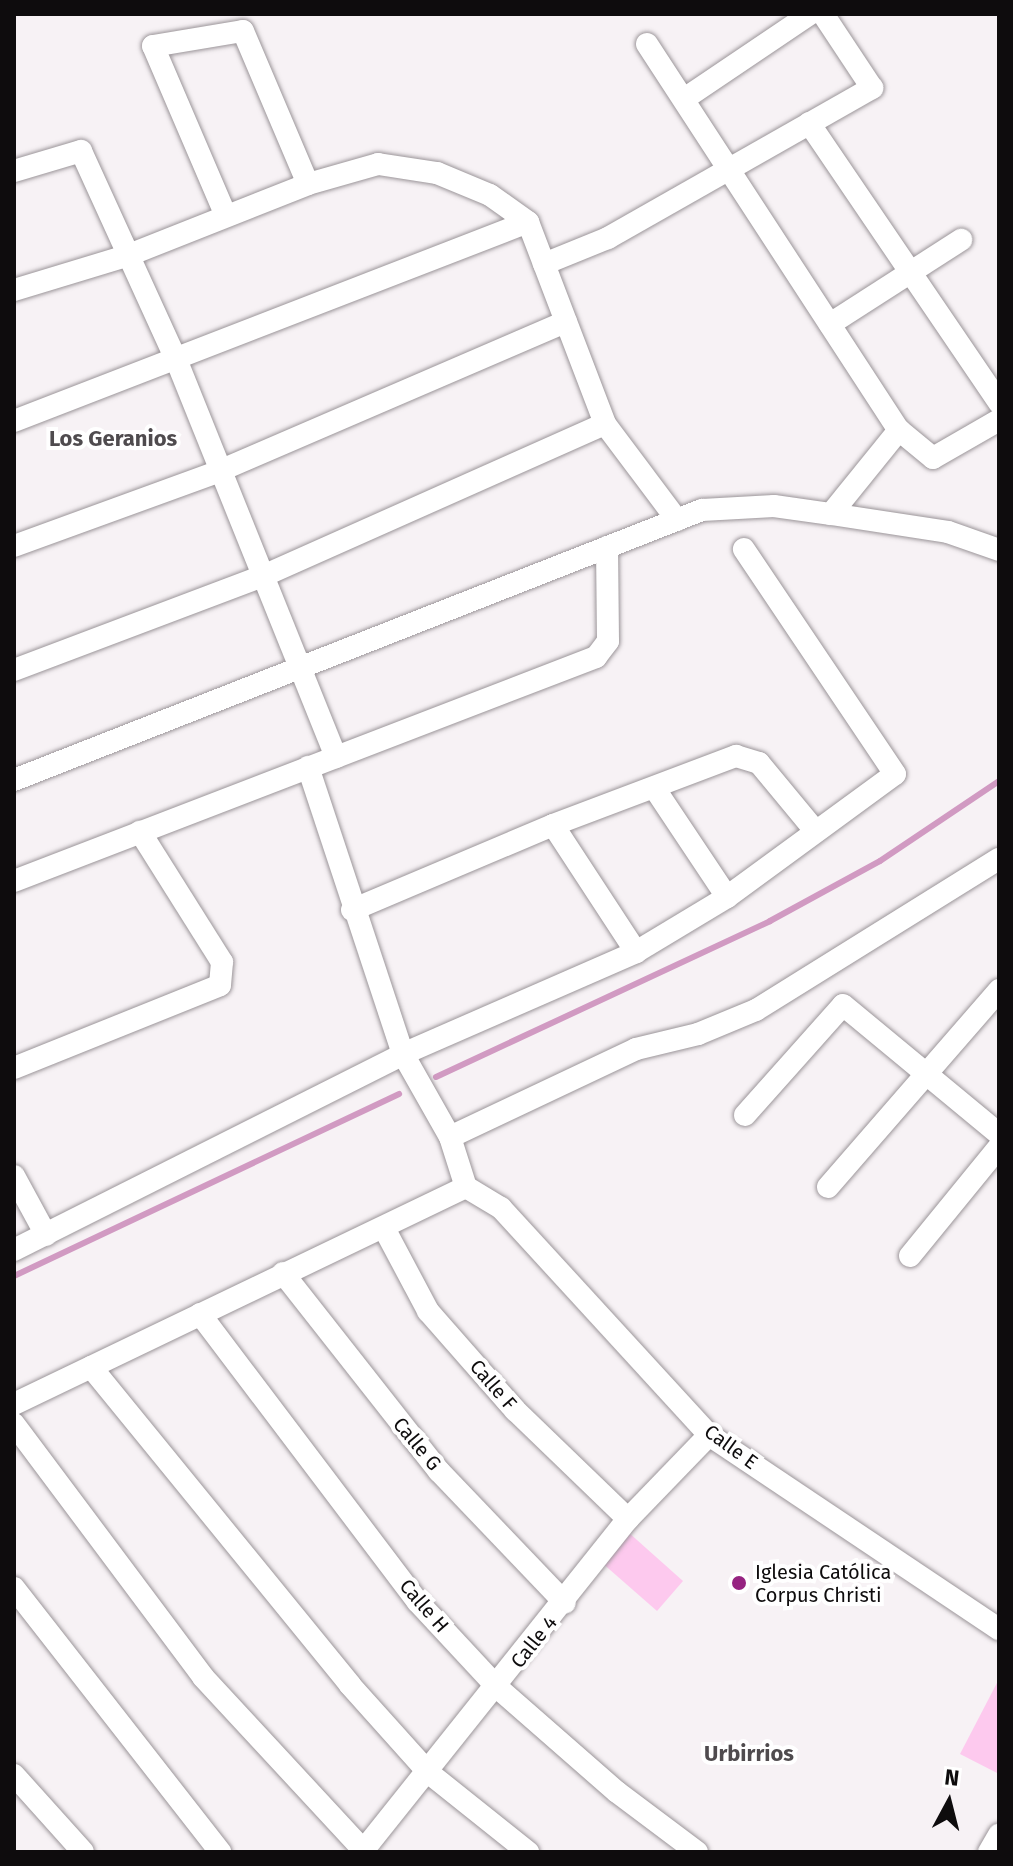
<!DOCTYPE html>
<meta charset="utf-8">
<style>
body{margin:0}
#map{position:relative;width:1013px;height:1866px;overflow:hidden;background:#f7f2f5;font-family:"Fira Sans",sans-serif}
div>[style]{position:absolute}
.green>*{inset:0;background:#fdc9ee}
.stream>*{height:6px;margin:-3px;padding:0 3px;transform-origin:3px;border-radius:3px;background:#d19ac2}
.roads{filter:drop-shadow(0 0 2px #9b9599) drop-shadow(0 0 2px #9b9599)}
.minor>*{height:22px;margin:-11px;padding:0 11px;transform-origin:11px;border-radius:11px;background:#fff}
.dots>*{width:22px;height:22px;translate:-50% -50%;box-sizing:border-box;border:4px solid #fff;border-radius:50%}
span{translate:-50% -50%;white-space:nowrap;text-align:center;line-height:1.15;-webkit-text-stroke:8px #fff;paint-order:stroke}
.street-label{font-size:20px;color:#0e0c0d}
.poi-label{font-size:20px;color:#0e0c0d}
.left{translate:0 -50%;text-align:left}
.neighbourhood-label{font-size:22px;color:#4f4b4e;font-weight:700}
.frame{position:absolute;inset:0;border:16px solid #0e0c0d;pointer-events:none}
.north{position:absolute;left:909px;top:1762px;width:80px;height:80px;-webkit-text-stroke:6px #fff;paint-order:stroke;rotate:7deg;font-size:22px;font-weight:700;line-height:32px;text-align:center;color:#0e0c0d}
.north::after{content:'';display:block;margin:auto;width:28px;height:36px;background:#0e0c0d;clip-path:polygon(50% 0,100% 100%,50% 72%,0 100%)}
</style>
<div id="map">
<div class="green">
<div style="clip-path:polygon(628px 1532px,683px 1581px,657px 1611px,601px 1562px)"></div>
<div style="clip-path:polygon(999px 1679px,999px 1774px,960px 1754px)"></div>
</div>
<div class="stream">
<div style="left:436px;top:1077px;width:369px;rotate:-25deg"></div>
<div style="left:770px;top:921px;width:125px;rotate:-28.6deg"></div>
<div style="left:880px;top:861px;width:143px;rotate:-33.9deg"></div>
<div style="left:14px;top:1276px;width:426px;rotate:-25.3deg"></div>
</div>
<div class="roads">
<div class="minor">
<div style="left:647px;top:44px;width:461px;rotate:56.9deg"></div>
<div style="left:899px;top:430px;width:108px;rotate:129deg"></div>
<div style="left:684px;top:99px;width:152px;rotate:-34deg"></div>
<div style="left:809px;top:123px;width:338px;rotate:55.8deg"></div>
<div style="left:14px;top:171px;width:70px;rotate:-16.6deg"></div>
<div style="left:81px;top:151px;width:229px;rotate:65.5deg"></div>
<div style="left:176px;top:359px;width:429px;rotate:68.1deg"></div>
<div style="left:226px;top:216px;width:185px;rotate:-113.2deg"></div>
<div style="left:153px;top:46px;width:91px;rotate:-9.5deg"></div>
<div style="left:243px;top:31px;width:166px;rotate:67deg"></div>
<div style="left:544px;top:264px;width:69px;rotate:-22.1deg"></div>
<div style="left:608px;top:238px;width:304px;rotate:-29.6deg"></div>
<div style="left:872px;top:88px;width:89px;rotate:-123.5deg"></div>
<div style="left:14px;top:290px;width:120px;rotate:-16.9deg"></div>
<div style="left:129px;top:255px;width:193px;rotate:-21.6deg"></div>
<div style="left:308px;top:184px;width:73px;rotate:-15.9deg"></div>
<div style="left:378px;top:164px;width:60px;rotate:8.7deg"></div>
<div style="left:437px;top:173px;width:57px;rotate:22.5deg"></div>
<div style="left:490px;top:195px;width:47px;rotate:35.4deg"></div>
<div style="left:830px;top:324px;width:156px;rotate:-32.7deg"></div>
<div style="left:14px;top:421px;width:551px;rotate:-21.16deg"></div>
<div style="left:528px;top:222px;width:216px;rotate:69.1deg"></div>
<div style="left:605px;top:424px;width:120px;rotate:53.1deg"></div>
<div style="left:899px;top:430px;width:44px;rotate:39.5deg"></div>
<div style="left:933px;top:458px;width:76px;rotate:-29.9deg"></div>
<div style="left:14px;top:546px;width:216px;rotate:-20deg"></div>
<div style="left:217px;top:472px;width:380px;rotate:-23.3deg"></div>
<div style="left:14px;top:670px;width:266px;rotate:-20.7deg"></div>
<div style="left:263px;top:576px;width:374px;rotate:-24deg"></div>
<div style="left:308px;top:767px;width:302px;rotate:71.7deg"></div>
<div style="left:403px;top:1054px;width:95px;rotate:60.5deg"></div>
<div style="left:450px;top:1137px;width:52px;rotate:72.3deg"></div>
<div style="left:14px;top:780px;width:739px;rotate:-21.43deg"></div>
<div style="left:702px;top:510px;width:72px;rotate:-3.2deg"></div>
<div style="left:774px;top:506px;width:58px;rotate:8deg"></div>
<div style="left:831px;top:514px;width:118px;rotate:8.7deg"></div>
<div style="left:948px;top:532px;width:54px;rotate:19.4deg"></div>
<div style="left:655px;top:789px;width:130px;rotate:56.3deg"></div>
<div style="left:553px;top:825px;width:152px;rotate:56.8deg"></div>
<div style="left:14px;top:881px;width:624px;rotate:-21.05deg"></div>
<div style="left:596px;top:657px;width:20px;rotate:-53deg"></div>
<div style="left:608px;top:641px;width:94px;rotate:-90.6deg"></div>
<div style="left:352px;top:910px;width:218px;rotate:-22.9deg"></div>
<div style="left:553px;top:825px;width:196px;rotate:-20.7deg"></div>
<div style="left:736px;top:756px;width:24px;rotate:17deg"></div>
<div style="left:759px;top:763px;width:89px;rotate:50.4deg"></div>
<div style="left:14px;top:1068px;width:222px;rotate:-21.9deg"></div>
<div style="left:220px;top:985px;width:23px;rotate:-85deg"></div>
<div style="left:222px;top:962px;width:154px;rotate:-122.2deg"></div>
<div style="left:745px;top:1115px;width:147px;rotate:-48.3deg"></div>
<div style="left:843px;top:1005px;width:202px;rotate:39.6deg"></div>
<div style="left:450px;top:1137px;width:206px;rotate:-25.3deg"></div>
<div style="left:636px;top:1049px;width:64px;rotate:-13.6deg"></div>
<div style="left:698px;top:1034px;width:63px;rotate:-22.5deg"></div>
<div style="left:756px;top:1010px;width:286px;rotate:-31.9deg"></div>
<div style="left:14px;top:1176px;width:67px;rotate:61.5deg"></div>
<div style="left:466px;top:1187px;width:41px;rotate:31deg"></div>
<div style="left:501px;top:1208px;width:308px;rotate:47.5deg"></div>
<div style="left:709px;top:1435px;width:349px;rotate:33.8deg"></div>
<div style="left:828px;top:1187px;width:261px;rotate:-49deg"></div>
<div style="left:385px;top:1230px;width:92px;rotate:62deg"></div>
<div style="left:428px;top:1311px;width:132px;rotate:48.7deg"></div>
<div style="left:515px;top:1410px;width:157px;rotate:44deg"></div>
<div style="left:14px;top:1250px;width:436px;rotate:-26.7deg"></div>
<div style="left:403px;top:1054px;width:254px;rotate:-23.6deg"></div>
<div style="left:636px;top:952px;width:106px;rotate:-31.1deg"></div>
<div style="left:727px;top:897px;width:208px;rotate:-36.2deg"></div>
<div style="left:895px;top:774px;width:271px;rotate:-123.9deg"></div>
<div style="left:910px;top:1256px;width:141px;rotate:-50.8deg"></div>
<div style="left:283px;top:1273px;width:252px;rotate:51.8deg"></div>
<div style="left:439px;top:1471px;width:182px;rotate:46.3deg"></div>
<div style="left:200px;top:1314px;width:361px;rotate:52.9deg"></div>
<div style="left:418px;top:1602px;width:117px;rotate:47.1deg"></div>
<div style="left:498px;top:1688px;width:158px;rotate:41.2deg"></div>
<div style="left:617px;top:1792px;width:100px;rotate:36.9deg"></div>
<div style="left:91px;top:1367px;width:410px;rotate:50.8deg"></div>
<div style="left:350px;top:1685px;width:118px;rotate:48.1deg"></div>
<div style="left:429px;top:1773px;width:127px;rotate:38.6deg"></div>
<div style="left:14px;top:1404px;width:501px;rotate:-25.65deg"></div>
<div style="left:14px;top:1424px;width:316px;rotate:53.2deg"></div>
<div style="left:203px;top:1677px;width:238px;rotate:47.2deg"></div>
<div style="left:14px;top:1588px;width:335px;rotate:52deg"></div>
<div style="left:14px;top:1775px;width:103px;rotate:48.1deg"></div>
<div style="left:362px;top:1852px;width:426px;rotate:-51.4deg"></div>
<div style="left:628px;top:1519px;width:117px;rotate:-46deg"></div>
<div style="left:989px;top:1852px;width:20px;rotate:-60deg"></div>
</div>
</div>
<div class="dots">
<div style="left:739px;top:1583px;background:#962381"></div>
</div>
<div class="street-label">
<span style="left:493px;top:1385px;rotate:49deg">Calle F</span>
<span style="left:417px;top:1444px;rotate:50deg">Calle G</span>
<span style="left:731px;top:1447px;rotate:36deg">Calle E</span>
<span style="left:424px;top:1606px;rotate:49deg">Calle H</span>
<span style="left:534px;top:1642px;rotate:-51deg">Calle 4</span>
</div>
<div class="poi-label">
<span class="left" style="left:755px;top:1584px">Iglesia Católica<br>Corpus Christi</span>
</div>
<div class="neighbourhood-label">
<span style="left:113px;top:439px">Los Geranios</span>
<span style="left:749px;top:1754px">Urbirrios</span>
</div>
<div class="frame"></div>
<div class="north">N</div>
</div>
